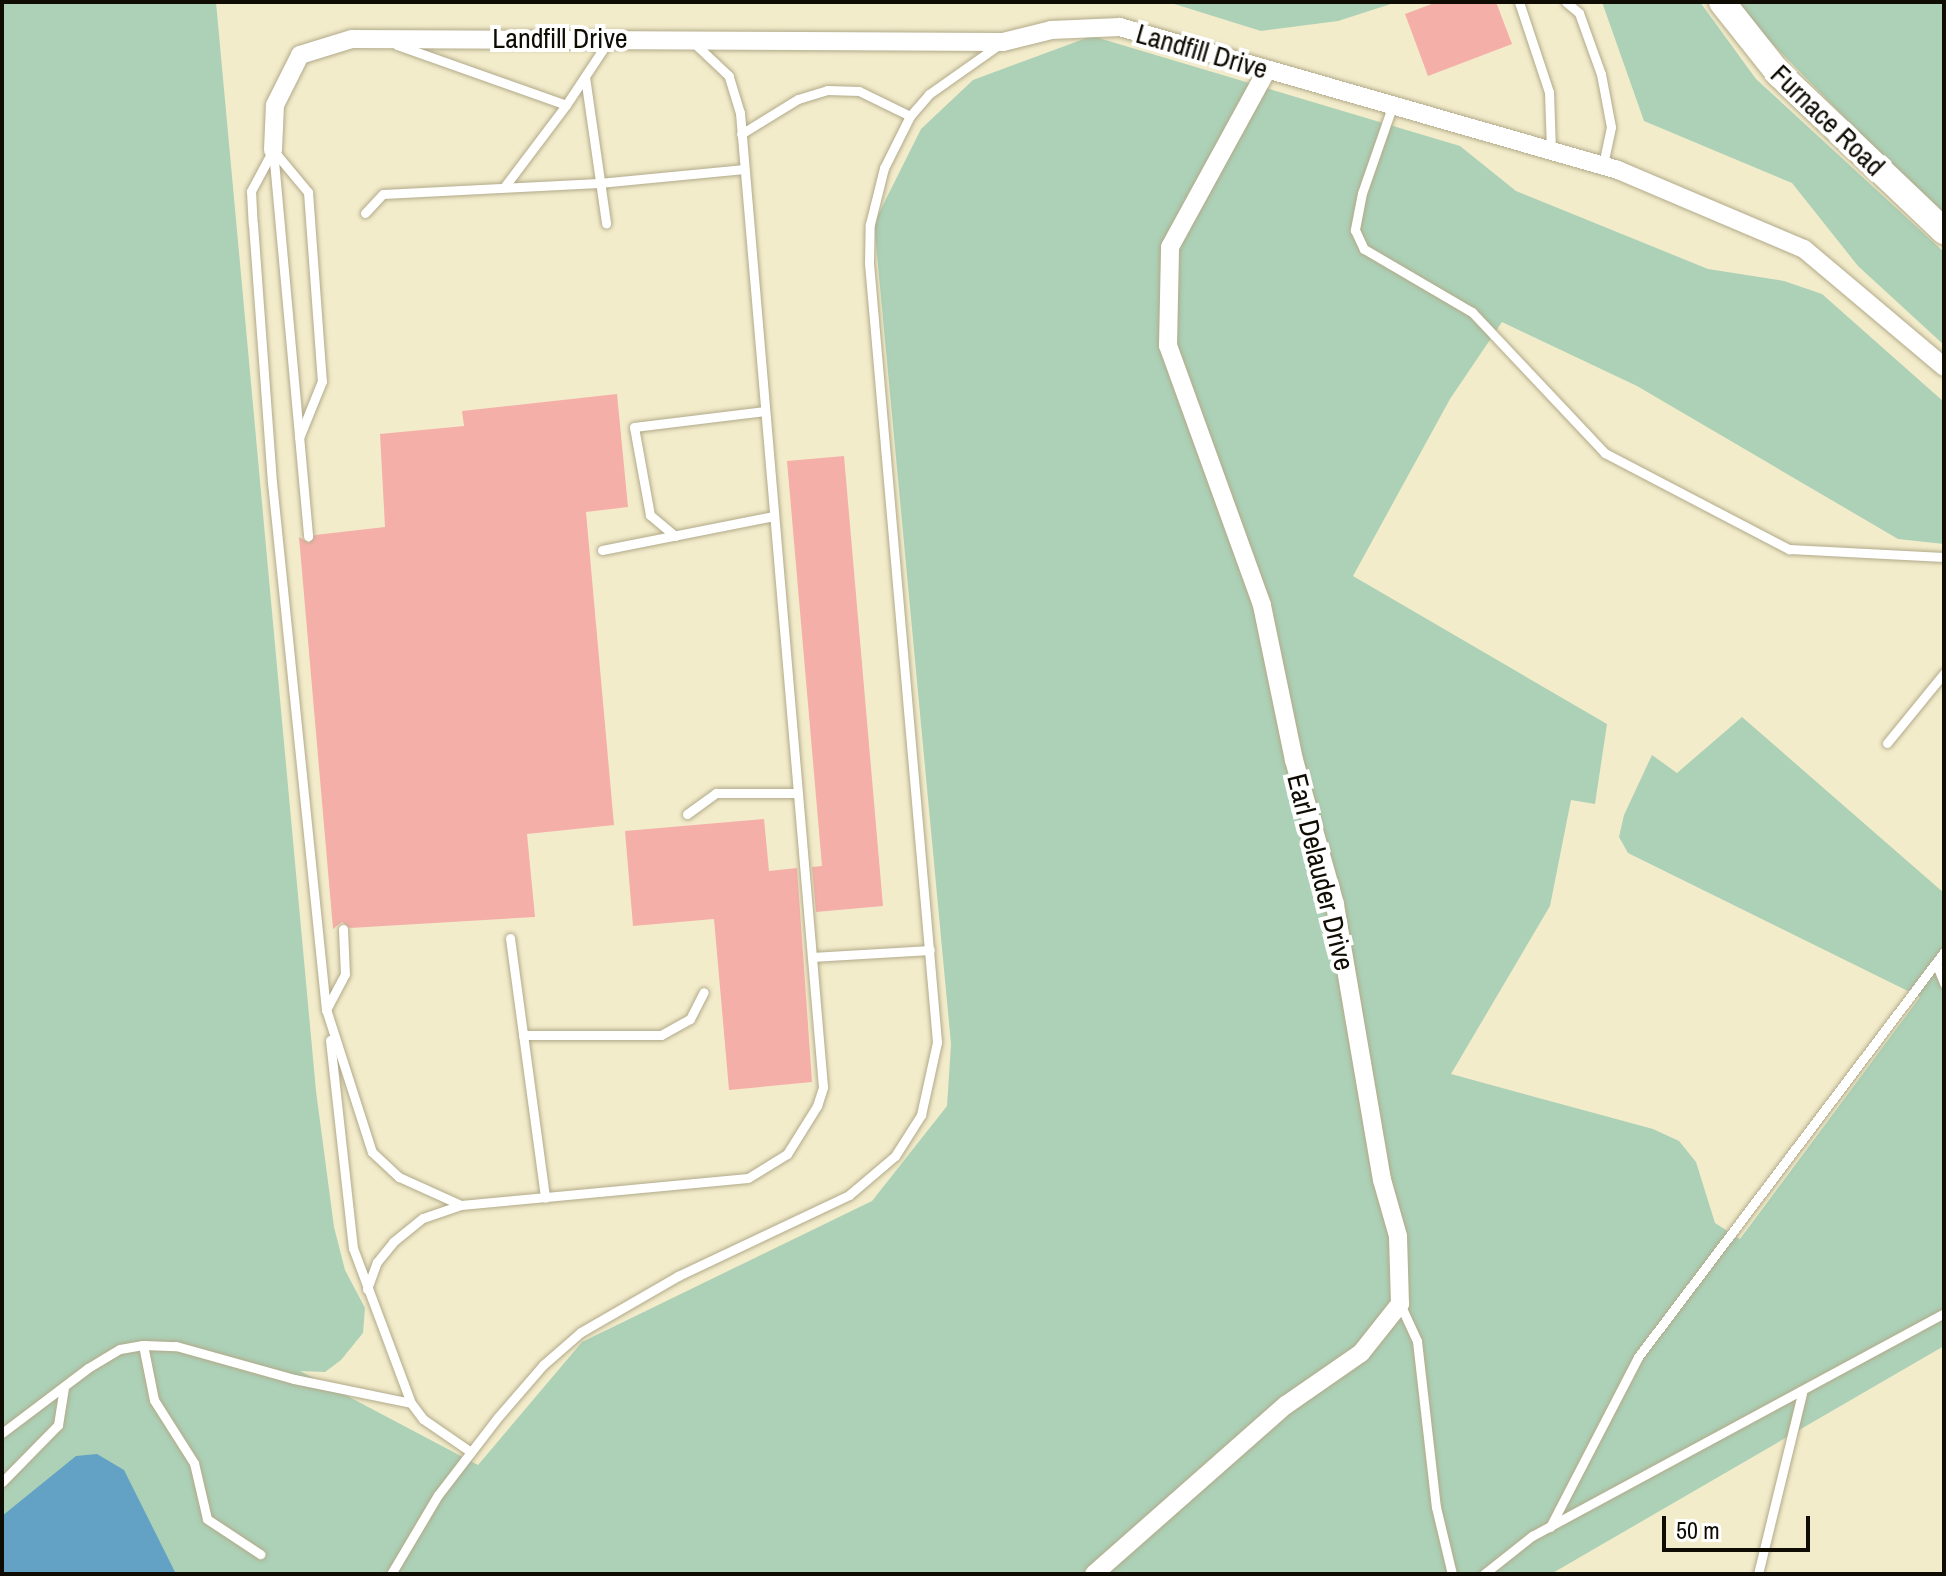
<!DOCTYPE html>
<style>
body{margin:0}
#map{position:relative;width:1946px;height:1576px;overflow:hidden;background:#f3eccb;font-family:"Archivo Narrow",sans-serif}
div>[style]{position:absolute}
.green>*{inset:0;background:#acd1b7}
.water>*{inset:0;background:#63a2c5}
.building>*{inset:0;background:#f5afa9}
.roads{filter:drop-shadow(0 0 2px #b1aa8a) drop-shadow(0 0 2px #b1aa8a)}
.lane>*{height:9px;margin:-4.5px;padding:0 4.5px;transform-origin:4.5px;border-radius:4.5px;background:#fff}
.street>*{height:18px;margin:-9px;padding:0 9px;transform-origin:9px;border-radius:9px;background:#fff}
.secondary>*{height:26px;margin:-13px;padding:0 13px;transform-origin:13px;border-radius:13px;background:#fff}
span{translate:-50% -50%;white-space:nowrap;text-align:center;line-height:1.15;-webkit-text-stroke:8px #fff;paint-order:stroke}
.street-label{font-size:28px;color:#0f0c03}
.frame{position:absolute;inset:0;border:4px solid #0f0c03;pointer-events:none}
.scale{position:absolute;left:1662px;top:1516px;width:148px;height:36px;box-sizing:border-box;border:4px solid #0f0c03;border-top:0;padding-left:10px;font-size:24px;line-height:28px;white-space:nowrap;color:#0f0c03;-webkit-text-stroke:6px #fff;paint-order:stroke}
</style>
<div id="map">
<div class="green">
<div style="clip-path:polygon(2px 2px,216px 2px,316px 1091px,334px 1227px,345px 1270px,365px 1308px,363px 1333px,341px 1360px,325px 1372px,300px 1371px,478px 1465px,582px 1342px,872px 1201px,947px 1106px,951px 1044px,874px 223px,921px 129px,973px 80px,1092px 36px,1460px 146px,1516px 191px,1708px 269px,1784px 281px,1822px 294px,1944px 402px,1944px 544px,1898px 539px,1637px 386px,1502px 322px,1450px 399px,1353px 576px,1607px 724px,1595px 804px,1571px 800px,1550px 906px,1451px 1074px,1653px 1129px,1679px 1141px,1696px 1162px,1715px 1223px,1740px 1239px,1920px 997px,1628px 853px,1619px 837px,1624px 815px,1652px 755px,1677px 773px,1742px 717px,1944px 893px,1944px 1346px,1551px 1574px,2px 1574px)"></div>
<div style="clip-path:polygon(1168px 2px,1397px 2px,1338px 21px,1261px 31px)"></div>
<div style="clip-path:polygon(1602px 2px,1700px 2px,1756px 79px,1944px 252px,1944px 345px,1858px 266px,1792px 183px,1644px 121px)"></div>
<div style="clip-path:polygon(1738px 2px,1944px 2px,1944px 219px,1750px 21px)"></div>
</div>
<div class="water">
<div style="clip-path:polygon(97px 1454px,124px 1470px,176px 1574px,2px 1574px,2px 1516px,76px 1456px)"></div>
</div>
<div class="building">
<div style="clip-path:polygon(1437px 2px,1496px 2px,1512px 44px,1428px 76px,1405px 14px)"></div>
<div style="clip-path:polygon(617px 394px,628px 507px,586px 512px,614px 825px,527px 834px,535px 917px,350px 928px,342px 922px,333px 929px,299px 537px,309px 543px,315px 535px,385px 527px,380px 434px,464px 426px,462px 411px)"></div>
<div style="clip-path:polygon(844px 456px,883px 906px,816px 912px,812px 867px,822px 866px,787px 461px)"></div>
<div style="clip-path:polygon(764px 819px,769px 871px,797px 868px,812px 1082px,729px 1090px,714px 919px,633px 926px,625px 831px)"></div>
</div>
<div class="roads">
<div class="lane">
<div style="left:1519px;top:2px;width:95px;rotate:71.6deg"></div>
<div style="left:1549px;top:92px;width:58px;rotate:88deg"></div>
<div style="left:1566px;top:2px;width:17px;rotate:40deg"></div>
<div style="left:1579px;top:13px;width:65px;rotate:70.2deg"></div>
<div style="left:1601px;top:74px;width:54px;rotate:79.3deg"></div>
<div style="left:1611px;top:127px;width:38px;rotate:102deg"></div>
<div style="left:397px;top:45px;width:179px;rotate:19.5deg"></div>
<div style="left:566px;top:105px;width:78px;rotate:-56.5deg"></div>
<div style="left:585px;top:77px;width:148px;rotate:81.8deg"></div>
<div style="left:1392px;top:107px;width:91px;rotate:109.2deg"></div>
<div style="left:1362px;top:193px;width:38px;rotate:101deg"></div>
<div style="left:1355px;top:230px;width:21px;rotate:65deg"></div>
<div style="left:1364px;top:249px;width:125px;rotate:30.3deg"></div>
<div style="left:1472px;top:312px;width:194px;rotate:46.7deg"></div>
<div style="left:1605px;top:453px;width:208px;rotate:27.6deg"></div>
<div style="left:1789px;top:549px;width:155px;rotate:3deg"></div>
<div style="left:741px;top:134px;width:67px;rotate:-31.6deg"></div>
<div style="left:798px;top:99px;width:30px;rotate:-17deg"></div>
<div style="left:827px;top:90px;width:32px;rotate:2deg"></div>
<div style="left:859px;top:91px;width:57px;rotate:26.1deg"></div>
<div style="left:273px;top:150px;width:47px;rotate:118.2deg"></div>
<div style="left:251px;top:191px;width:33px;rotate:87deg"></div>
<div style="left:253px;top:224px;width:259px;rotate:85.8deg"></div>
<div style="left:272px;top:482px;width:531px;rotate:84.16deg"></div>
<div style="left:273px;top:150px;width:388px;rotate:84.8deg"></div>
<div style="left:273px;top:150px;width:55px;rotate:50.2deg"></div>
<div style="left:308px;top:192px;width:190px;rotate:85.8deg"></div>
<div style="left:322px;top:381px;width:61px;rotate:112deg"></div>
<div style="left:505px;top:186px;width:101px;rotate:-53deg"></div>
<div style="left:365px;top:213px;width:26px;rotate:-47deg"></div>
<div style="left:383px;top:194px;width:216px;rotate:-2.9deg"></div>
<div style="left:599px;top:183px;width:146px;rotate:-5.5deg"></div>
<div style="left:675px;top:536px;width:33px;rotate:-140deg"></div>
<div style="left:650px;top:515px;width:89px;rotate:-100.3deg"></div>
<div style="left:634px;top:427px;width:132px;rotate:-7deg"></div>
<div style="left:602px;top:550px;width:175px;rotate:-11.2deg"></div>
<div style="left:1887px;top:743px;width:90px;rotate:-50.8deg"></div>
<div style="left:687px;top:814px;width:36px;rotate:-36deg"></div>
<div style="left:716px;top:793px;width:82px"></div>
<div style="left:343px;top:929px;width:45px;rotate:87.5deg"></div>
<div style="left:345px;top:974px;width:40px;rotate:118deg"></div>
<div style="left:326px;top:1009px;width:150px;rotate:72.2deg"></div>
<div style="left:372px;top:1152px;width:37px;rotate:43deg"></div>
<div style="left:399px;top:1177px;width:68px;rotate:24.3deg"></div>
<div style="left:461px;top:1205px;width:288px;rotate:-5.4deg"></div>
<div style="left:748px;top:1178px;width:46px;rotate:-31.6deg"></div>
<div style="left:787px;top:1154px;width:57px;rotate:-58deg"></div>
<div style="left:817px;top:1106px;width:20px;rotate:-72deg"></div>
<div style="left:823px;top:1087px;width:978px;rotate:-94.87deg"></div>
<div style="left:740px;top:113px;width:39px;rotate:-107deg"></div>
<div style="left:729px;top:76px;width:50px;rotate:-136.6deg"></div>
<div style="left:510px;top:938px;width:262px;rotate:82.3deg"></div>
<div style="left:812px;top:957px;width:118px;rotate:-3.4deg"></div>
<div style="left:1936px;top:963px;width:22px;rotate:68deg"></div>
<div style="left:523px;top:1035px;width:138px"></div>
<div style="left:661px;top:1035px;width:33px;rotate:-29deg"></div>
<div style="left:690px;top:1019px;width:30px;rotate:-63deg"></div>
<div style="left:330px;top:1040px;width:209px;rotate:83.7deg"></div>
<div style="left:353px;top:1248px;width:165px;rotate:69.5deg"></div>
<div style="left:411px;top:1403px;width:20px;rotate:53deg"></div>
<div style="left:423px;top:1419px;width:58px;rotate:34.5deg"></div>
<div style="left:367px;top:1289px;width:29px;rotate:-70deg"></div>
<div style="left:377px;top:1262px;width:26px;rotate:-51deg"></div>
<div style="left:393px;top:1242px;width:38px;rotate:-39deg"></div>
<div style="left:423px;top:1218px;width:40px;rotate:-18.9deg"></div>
<div style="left:1400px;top:1304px;width:41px;rotate:65.3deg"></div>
<div style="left:1417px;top:1341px;width:167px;rotate:83.5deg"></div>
<div style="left:1436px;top:1507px;width:69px;rotate:76.6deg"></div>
<div style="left:143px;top:1345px;width:56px;rotate:78.7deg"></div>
<div style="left:154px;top:1400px;width:75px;rotate:57.6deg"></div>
<div style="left:194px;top:1463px;width:57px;rotate:76.9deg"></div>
<div style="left:207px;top:1519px;width:64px;rotate:33.4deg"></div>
<div style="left:2px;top:1433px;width:108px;rotate:-37.1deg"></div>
<div style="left:88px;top:1368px;width:37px;rotate:-31deg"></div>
<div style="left:120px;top:1349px;width:23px;rotate:-10deg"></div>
<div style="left:143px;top:1345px;width:33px;rotate:2deg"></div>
<div style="left:176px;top:1346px;width:123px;rotate:15.6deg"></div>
<div style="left:294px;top:1379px;width:119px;rotate:11.6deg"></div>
<div style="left:2px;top:1482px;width:80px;rotate:-45.5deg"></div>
<div style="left:58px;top:1425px;width:39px;rotate:-81deg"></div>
<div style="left:1550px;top:1527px;width:191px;rotate:-62.6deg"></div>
<div style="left:1638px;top:1357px;width:508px;rotate:-52.93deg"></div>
<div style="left:391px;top:1574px;width:92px;rotate:-59.3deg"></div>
<div style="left:438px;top:1495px;width:98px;rotate:-52.4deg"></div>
<div style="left:498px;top:1417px;width:69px;rotate:-49.1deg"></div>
<div style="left:543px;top:1365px;width:50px;rotate:-41deg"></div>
<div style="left:581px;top:1332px;width:112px;rotate:-30deg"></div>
<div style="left:678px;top:1276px;width:189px;rotate:-25.3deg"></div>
<div style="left:849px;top:1195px;width:60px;rotate:-40.3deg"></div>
<div style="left:895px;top:1156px;width:49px;rotate:-57.6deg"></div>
<div style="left:921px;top:1115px;width:75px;rotate:-77.6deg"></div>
<div style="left:937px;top:1042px;width:782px;rotate:-94.99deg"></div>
<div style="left:869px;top:263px;width:39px;rotate:-89deg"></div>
<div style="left:870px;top:224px;width:58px;rotate:-76deg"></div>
<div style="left:884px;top:168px;width:58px;rotate:-63.4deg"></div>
<div style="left:910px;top:116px;width:29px;rotate:-49deg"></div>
<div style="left:929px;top:94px;width:83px;rotate:-35.2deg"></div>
<div style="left:1484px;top:1574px;width:61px;rotate:-38.4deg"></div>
<div style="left:1532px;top:1536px;width:468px;rotate:-28.4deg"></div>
<div style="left:1758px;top:1574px;width:186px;rotate:-76.3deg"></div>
</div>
<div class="street">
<div style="left:273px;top:150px;width:45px;rotate:-87.5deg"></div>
<div style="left:275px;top:105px;width:56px;rotate:-63.4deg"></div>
<div style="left:300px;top:55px;width:54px;rotate:-17.1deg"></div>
<div style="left:352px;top:39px;width:651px;rotate:0.26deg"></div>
<div style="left:1003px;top:42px;width:49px;rotate:-14deg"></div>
<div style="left:1051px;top:30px;width:69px;rotate:-2.5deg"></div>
<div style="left:1120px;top:27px;width:518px;rotate:16.02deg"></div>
<div style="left:1618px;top:170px;width:202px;rotate:23deg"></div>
<div style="left:1804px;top:249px;width:183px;rotate:40.1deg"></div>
<div style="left:1094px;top:1574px;width:256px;rotate:-41.4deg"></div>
<div style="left:1286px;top:1405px;width:91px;rotate:-34.7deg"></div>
<div style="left:1361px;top:1353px;width:63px;rotate:-51.5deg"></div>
<div style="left:1400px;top:1304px;width:68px;rotate:-91.7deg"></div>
<div style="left:1398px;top:1236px;width:58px;rotate:-105.9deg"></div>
<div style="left:1382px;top:1180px;width:280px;rotate:-99.7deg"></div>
<div style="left:1335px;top:904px;width:150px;rotate:-105.9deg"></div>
<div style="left:1294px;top:760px;width:158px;rotate:-101.7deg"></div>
<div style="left:1262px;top:605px;width:276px;rotate:-109.9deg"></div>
<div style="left:1168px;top:346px;width:99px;rotate:-88.8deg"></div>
<div style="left:1170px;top:247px;width:202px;rotate:-61.3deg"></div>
</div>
<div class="secondary">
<div style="left:1722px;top:2px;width:92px;rotate:51.6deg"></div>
<div style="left:1779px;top:74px;width:228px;rotate:43.6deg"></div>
</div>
</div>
<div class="street-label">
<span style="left:560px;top:38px">Landfill Drive</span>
<span style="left:1202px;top:51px;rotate:16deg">Landfill Drive</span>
<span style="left:1828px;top:120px;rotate:44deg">Furnace Road</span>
<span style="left:1321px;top:872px;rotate:76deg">Earl Delauder Drive</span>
</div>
<div class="frame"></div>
<div class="scale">50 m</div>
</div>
